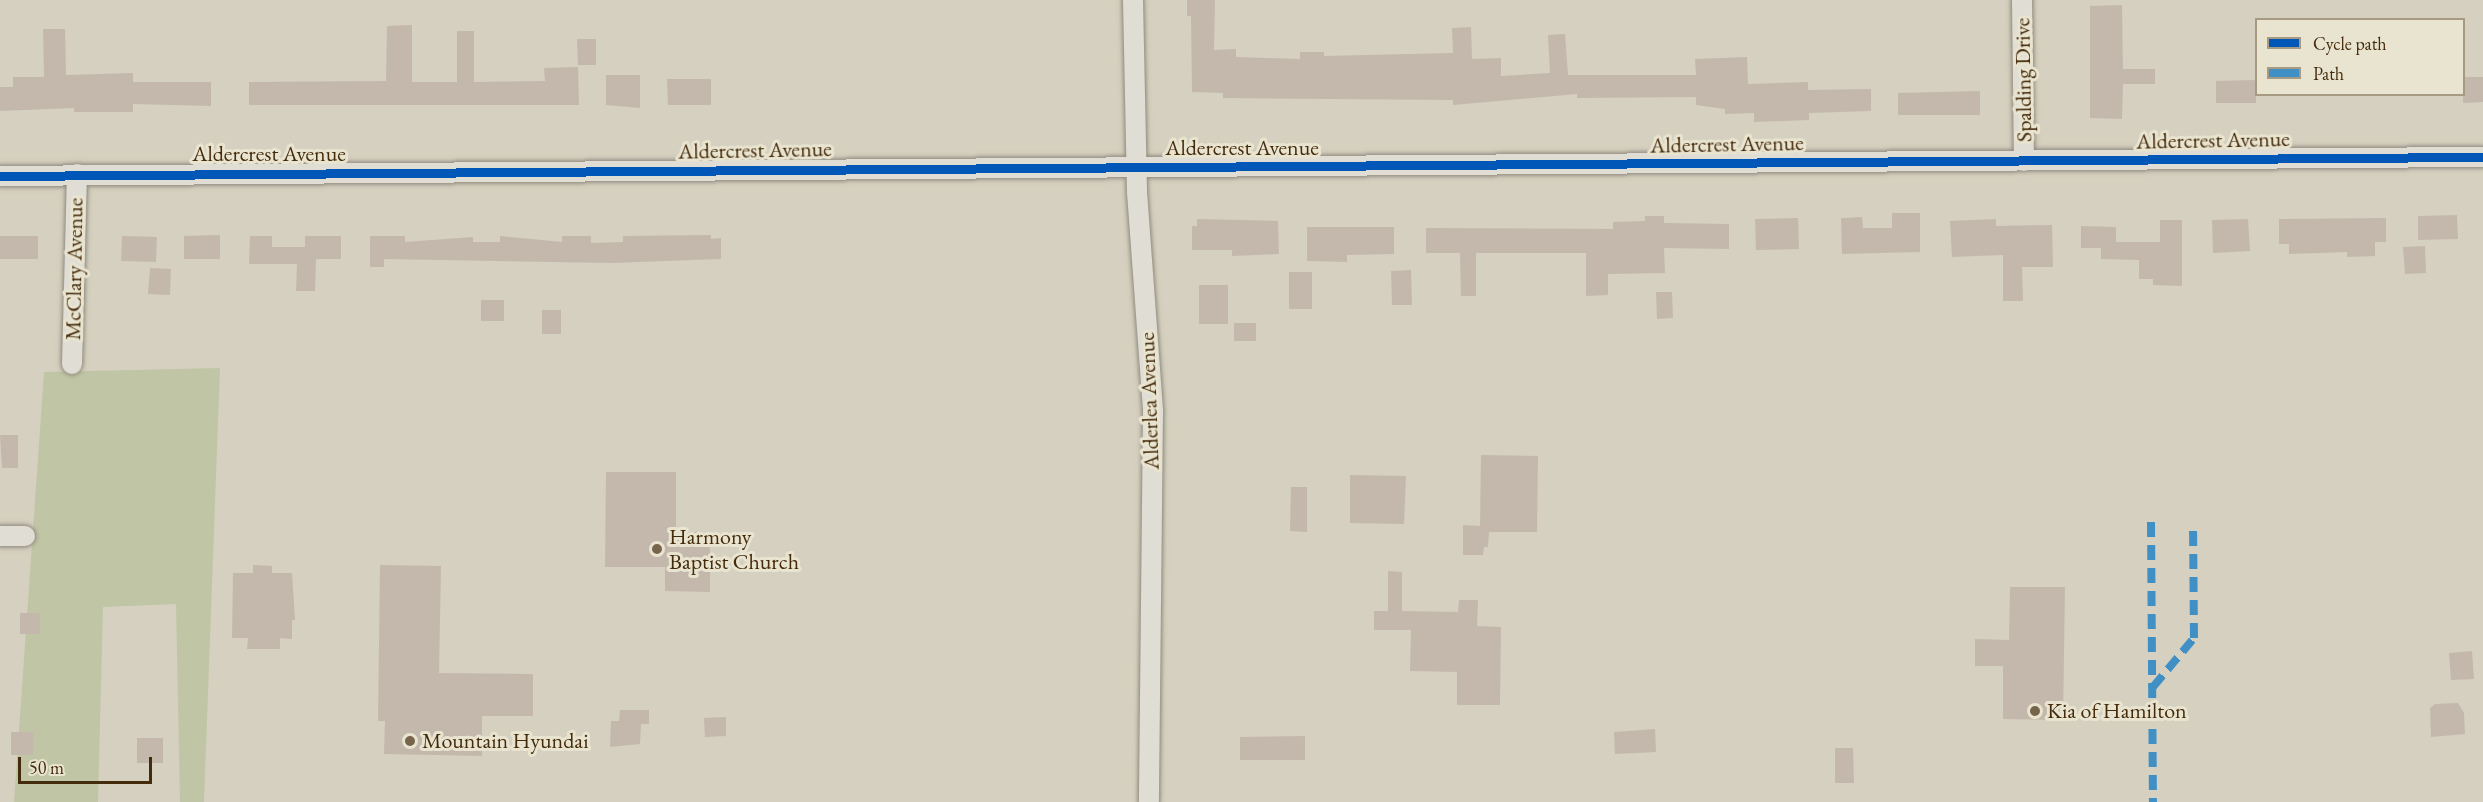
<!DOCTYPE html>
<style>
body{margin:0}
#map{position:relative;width:2483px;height:802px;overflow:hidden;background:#d5d0bf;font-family:"EB Garamond",serif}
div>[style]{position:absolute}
.green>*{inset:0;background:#c0c6a5}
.building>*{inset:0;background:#c4b8ac}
.roads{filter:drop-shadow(0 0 2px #918b7e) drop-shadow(0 0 2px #918b7e)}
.street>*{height:20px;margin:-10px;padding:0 10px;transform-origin:10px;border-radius:10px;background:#dfddd4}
.quiet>*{height:8px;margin-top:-4px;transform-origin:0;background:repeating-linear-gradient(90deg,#4090c6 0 15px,transparent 0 23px)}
.cycleway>*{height:9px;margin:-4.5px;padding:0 4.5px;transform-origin:4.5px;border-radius:4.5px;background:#0057b8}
.dots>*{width:16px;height:16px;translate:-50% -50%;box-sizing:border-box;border:3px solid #e9e4d0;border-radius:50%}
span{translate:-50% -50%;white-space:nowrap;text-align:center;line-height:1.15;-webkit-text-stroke:6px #e9e4d0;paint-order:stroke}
.street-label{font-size:22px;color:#442b0c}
.poi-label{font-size:22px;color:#442b0c}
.left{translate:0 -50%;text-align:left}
.legend{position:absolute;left:2255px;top:18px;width:210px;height:78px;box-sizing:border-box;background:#e9e4d0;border:2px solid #a79a82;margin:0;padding:8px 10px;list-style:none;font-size:18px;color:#442b0c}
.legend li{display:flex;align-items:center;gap:12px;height:30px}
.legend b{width:30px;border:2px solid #a79a82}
.scale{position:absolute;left:18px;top:757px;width:134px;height:27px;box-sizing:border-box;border:3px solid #442b0c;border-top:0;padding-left:8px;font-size:18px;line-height:21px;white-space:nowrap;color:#442b0c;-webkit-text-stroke:4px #e9e4d0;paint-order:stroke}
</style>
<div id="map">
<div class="green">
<div style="clip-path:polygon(220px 368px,204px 802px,180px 802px,176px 604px,103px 607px,98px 802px,14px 802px,44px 372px)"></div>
</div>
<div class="building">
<div style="clip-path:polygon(1187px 0,1215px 0,1214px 50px,1236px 49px,1236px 57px,1300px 59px,1300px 52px,1324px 52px,1324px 56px,1453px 53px,1452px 28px,1471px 27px,1472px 59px,1501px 58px,1501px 76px,1550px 73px,1548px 35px,1565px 34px,1568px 75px,1696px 75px,1695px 59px,1747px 57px,1748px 84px,1808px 82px,1808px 90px,1871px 89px,1871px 111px,1809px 113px,1809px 120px,1754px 122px,1754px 113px,1725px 114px,1725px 109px,1696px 105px,1696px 97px,1577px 98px,1577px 94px,1453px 105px,1453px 100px,1223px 98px,1223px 93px,1192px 92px,1191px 16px,1187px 16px)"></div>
<div style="clip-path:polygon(2122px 5px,2123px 69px,2155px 69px,2155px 84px,2123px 84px,2122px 119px,2090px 118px,2090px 6px)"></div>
<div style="clip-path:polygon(412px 25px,412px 82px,457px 82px,457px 31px,474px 31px,474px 82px,545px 81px,544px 68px,578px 67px,579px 105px,249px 105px,249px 82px,386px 81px,387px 26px)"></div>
<div style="clip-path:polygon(43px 29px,65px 29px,66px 75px,133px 73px,133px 82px,211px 82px,211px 106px,133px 104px,133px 112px,74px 112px,74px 108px,0 111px,0 87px,13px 87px,13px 77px,44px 77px)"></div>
<div style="clip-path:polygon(577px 39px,596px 39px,596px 65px,578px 65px)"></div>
<div style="clip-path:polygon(606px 75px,640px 75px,640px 108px,606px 105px)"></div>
<div style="clip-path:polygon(2463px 77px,2483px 77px,2483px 102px,2463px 103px)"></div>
<div style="clip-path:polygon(667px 79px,711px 79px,711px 105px,668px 105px)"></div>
<div style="clip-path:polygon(2256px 80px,2256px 103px,2216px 103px,2216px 81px)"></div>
<div style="clip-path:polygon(1980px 91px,1980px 115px,1898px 115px,1898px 93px)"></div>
<div style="clip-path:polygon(1892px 213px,1920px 213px,1920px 252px,1842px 254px,1841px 218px,1862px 217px,1863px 228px,1892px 228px)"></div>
<div style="clip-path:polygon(2457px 215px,2458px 239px,2418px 240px,2418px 216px)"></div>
<div style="clip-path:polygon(1645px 216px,1664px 216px,1664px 223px,1729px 224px,1729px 249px,1664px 248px,1665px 273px,1608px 274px,1608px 295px,1586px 296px,1586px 253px,1476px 253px,1476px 296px,1461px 296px,1460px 253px,1426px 253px,1426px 228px,1613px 229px,1613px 222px,1645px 221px)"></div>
<div style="clip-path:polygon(1798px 218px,1799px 249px,1756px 250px,1755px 219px)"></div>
<div style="clip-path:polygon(2386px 218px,2386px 242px,2375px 242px,2375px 256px,2347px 257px,2347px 252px,2289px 254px,2289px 244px,2279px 244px,2279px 219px)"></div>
<div style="clip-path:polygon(1197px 219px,1278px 221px,1279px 254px,1232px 256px,1232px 250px,1192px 250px,1192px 226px,1197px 226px)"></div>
<div style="clip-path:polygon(1996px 219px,1996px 226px,2052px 225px,2053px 267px,2022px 267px,2023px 301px,2003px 301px,2003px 255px,1952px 257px,1950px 221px)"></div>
<div style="clip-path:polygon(2248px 219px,2250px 251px,2213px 253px,2212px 220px)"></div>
<div style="clip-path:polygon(2160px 220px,2182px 220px,2182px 286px,2153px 285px,2153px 279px,2139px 279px,2139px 260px,2101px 259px,2101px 248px,2081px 248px,2081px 226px,2116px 227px,2116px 242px,2160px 242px)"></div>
<div style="clip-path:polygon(1307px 227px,1394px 227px,1394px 254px,1347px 255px,1347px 262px,1307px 261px)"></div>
<div style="clip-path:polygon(220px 235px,220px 259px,184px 259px,184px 236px)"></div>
<div style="clip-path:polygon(711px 235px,711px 239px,721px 238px,721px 259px,611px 263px,384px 259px,384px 267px,370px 267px,370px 236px,405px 236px,405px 242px,473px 237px,473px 242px,500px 242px,500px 236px,562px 242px,562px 236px,591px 236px,591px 243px,623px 242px,623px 236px)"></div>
<div style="clip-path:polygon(0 236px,38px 236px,38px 259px,0 259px)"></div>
<div style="clip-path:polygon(122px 236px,157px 237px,156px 262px,121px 261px)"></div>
<div style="clip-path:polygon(250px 236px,272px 236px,272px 247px,305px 247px,305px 236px,341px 236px,341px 259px,316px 259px,315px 291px,296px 291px,297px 264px,249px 264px)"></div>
<div style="clip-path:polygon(2425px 246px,2426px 273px,2405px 274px,2403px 247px)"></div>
<div style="clip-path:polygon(150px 268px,171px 269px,170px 295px,148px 294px)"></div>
<div style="clip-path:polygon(1411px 270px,1412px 305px,1392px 305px,1391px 271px)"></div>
<div style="clip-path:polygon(1289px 272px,1312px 272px,1312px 309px,1289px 309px)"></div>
<div style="clip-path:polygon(1199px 285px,1228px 285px,1228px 324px,1199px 324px)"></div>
<div style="clip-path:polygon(1656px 292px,1672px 292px,1673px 318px,1657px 319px)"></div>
<div style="clip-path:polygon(481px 300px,504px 300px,504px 321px,481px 321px)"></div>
<div style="clip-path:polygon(542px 310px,561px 310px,561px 334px,542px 334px)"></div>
<div style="clip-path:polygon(1234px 323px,1256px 323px,1256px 341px,1234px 341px)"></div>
<div style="clip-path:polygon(0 435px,18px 435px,18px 468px,2px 468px)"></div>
<div style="clip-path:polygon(1481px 455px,1538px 456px,1537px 532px,1489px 532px,1488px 547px,1484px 547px,1483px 555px,1463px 555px,1463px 525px,1480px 526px)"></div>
<div style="clip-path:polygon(606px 472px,676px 472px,676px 532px,710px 532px,710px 592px,665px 591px,665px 567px,605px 567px)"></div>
<div style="clip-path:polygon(1350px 475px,1406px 476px,1404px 524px,1350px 523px)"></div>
<div style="clip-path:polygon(1291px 487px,1307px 487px,1307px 532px,1290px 531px)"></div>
<div style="clip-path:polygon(253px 565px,272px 566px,272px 573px,292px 573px,295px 620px,292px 620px,292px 639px,280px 638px,280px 649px,247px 649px,248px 638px,232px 638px,233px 573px,253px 573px)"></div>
<div style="clip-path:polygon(380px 565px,441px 566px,439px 673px,533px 674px,533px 716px,482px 716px,482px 756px,384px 754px,385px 721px,378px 721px)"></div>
<div style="clip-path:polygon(1388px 571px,1402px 572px,1402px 611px,1458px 612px,1459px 600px,1478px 600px,1477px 626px,1501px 627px,1500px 705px,1457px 705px,1457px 672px,1410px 671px,1411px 630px,1374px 630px,1374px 611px,1388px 611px)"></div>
<div style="clip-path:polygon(2010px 587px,2065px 587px,2063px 720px,2003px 719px,2003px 666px,1975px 666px,1975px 639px,2009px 640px)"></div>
<div style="clip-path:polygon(20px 613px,40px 613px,40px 634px,20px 634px)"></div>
<div style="clip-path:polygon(2472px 651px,2474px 679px,2451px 680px,2449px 653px)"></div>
<div style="clip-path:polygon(2458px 703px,2464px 713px,2465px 734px,2431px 737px,2430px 708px,2435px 704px)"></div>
<div style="clip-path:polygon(620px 710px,649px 710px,649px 724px,641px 724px,640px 744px,610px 747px,611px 721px,619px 721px)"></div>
<div style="clip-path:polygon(726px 717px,726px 736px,705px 737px,704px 718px)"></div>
<div style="clip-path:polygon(1655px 729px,1656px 752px,1615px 754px,1614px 732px)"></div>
<div style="clip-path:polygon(11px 732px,34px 732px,33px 755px,11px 755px)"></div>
<div style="clip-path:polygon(1305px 736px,1305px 760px,1240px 760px,1240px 737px)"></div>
<div style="clip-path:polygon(137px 738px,163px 738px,163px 763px,137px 763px)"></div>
<div style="clip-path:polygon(1835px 748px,1853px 748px,1854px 783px,1835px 783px)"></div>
</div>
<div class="roads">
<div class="street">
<div style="left:1133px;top:0;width:192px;rotate:88.8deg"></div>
<div style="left:1137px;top:192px;width:220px;rotate:85.8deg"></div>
<div style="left:1153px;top:411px;width:391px;rotate:90.6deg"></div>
<div style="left:2022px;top:0;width:161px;rotate:89.3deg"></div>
<div style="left:0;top:176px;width:2483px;rotate:-0.44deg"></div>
<div style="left:72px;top:364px;width:190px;rotate:-88.5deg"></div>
<div style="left:0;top:536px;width:25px"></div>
</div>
</div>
<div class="quiet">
<div style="left:2151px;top:522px;width:280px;rotate:89.6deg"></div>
<div style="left:2153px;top:687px;width:64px;rotate:-50.1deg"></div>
<div style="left:2194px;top:638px;width:114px;rotate:-90.5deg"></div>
</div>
<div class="cycleway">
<div style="left:0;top:176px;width:2483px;rotate:-0.44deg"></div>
</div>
<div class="dots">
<div style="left:657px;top:549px;background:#77654b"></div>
<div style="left:2035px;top:711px;background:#77654b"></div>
<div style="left:410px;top:741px;background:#77654b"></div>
</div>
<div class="street-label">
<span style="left:2023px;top:80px;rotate:-91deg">Spalding Drive</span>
<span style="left:2213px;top:140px;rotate:-1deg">Aldercrest Avenue</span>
<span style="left:1727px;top:144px;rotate:-1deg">Aldercrest Avenue</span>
<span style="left:1242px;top:148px">Aldercrest Avenue</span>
<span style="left:755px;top:150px;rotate:-1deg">Aldercrest Avenue</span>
<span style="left:269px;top:154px">Aldercrest Avenue</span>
<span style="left:74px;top:269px;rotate:-89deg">McClary Avenue</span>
<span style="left:1149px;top:401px;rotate:-92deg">Alderlea Avenue</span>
</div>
<div class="poi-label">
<span class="left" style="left:669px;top:549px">Harmony<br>Baptist Church</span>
<span class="left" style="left:2047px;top:711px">Kia of Hamilton</span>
<span class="left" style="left:422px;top:741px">Mountain Hyundai</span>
</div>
<ul class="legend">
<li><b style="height:8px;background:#0057b8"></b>Cycle path</li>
<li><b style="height:8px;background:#4090c6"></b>Path</li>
</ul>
<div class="scale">50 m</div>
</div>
